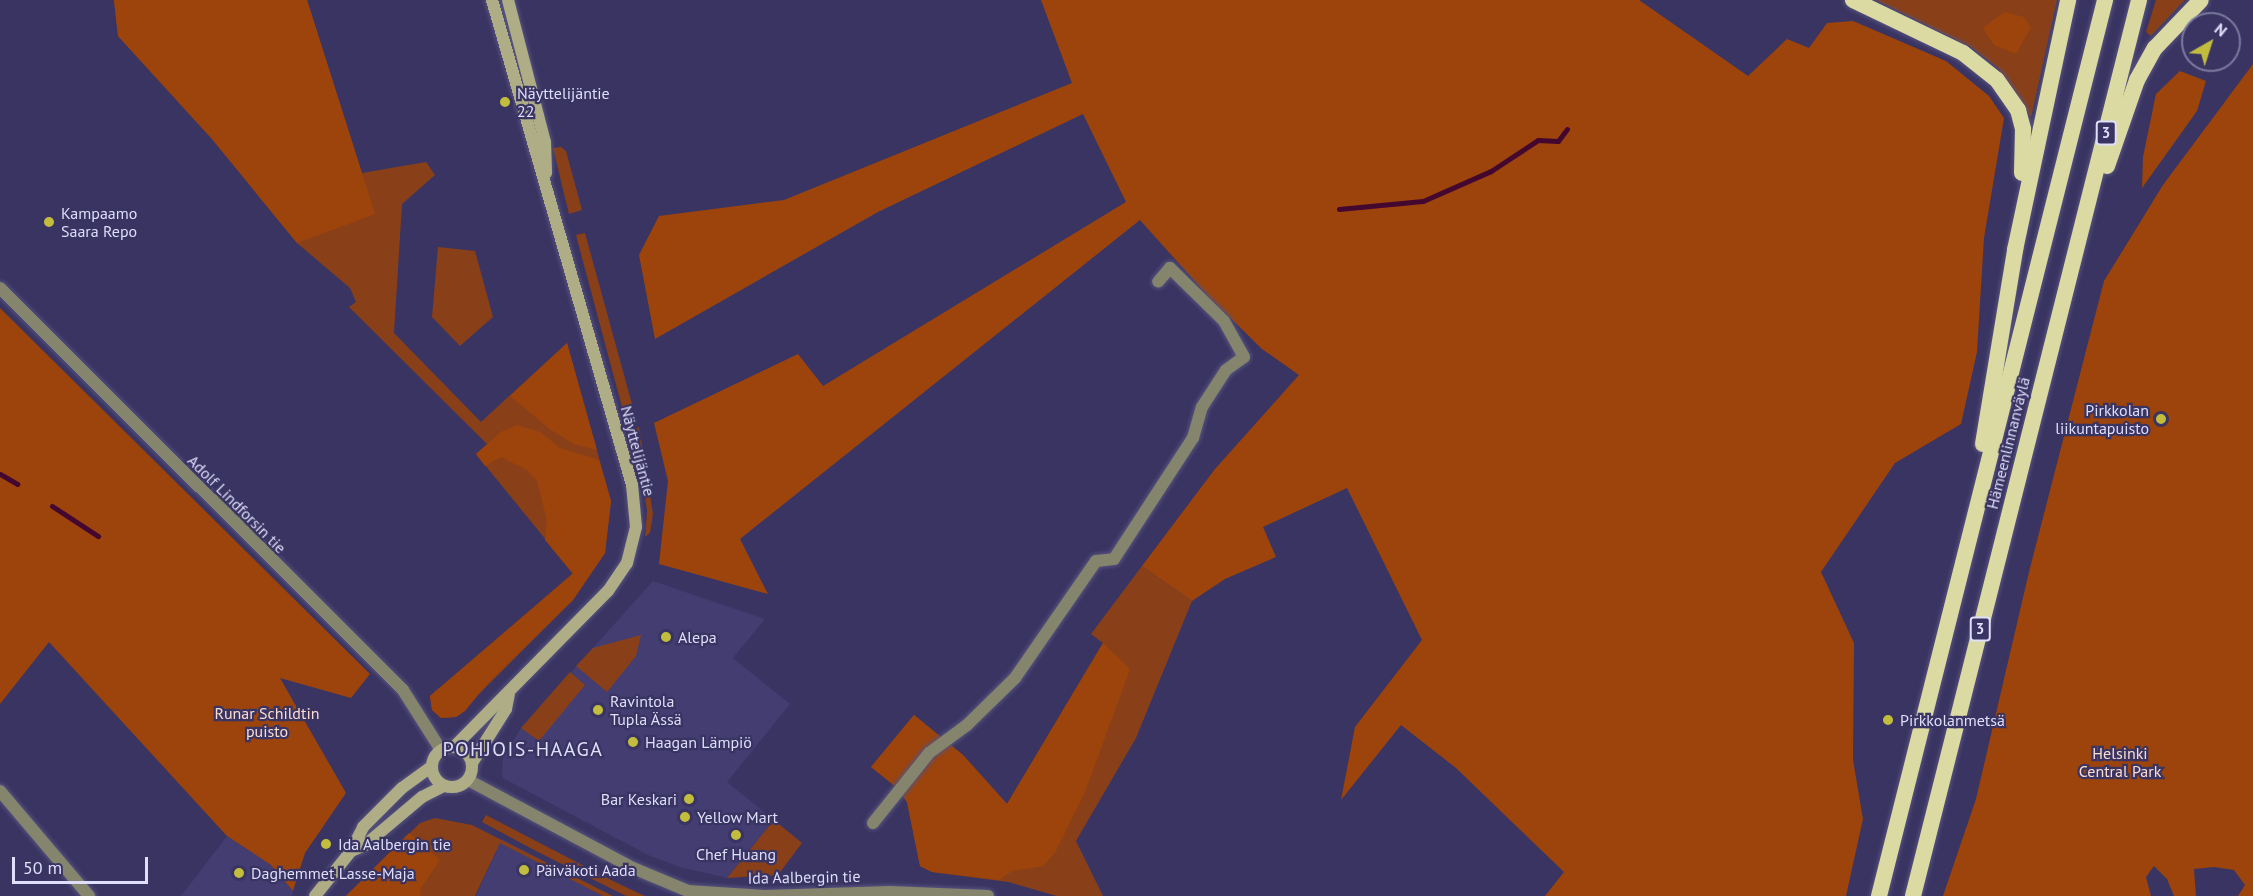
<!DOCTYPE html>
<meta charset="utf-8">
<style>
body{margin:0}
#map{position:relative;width:2253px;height:896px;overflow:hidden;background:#393462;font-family:"PT Sans",sans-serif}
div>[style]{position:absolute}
.built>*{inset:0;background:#433d72}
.green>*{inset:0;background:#894018}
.forest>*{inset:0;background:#9d440c}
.stream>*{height:5px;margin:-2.5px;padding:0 2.5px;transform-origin:2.5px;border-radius:2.5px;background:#44072f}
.roads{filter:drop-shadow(0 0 2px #57537e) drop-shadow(0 0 2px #57537e)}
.minor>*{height:12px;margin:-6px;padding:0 6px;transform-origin:6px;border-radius:6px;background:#85846c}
.secondary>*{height:12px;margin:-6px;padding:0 6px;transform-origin:6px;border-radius:6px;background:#aead86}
.secondary>.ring{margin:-6px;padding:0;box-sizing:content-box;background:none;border:12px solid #aead86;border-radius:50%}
.trunk>*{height:16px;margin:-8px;padding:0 8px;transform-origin:8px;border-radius:8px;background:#dcdaa3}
.dots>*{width:16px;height:16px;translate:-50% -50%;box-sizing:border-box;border:3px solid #393462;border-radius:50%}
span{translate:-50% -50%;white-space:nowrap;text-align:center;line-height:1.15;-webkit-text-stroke:4.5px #393462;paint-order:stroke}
.shield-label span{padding:2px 4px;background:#393462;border:2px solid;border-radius:4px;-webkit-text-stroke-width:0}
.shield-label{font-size:15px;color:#dfdefb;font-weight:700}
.poi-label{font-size:16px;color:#dfdefb}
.left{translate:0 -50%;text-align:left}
.right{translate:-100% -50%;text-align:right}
.street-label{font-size:16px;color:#dfdefb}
.park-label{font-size:16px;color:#fbdcce}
.quarter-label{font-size:20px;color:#dfdefb;letter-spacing:1.5px}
.north{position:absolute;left:2181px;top:12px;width:60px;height:60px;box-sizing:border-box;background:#393462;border:2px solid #7b789f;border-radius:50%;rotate:39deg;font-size:16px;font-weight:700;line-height:24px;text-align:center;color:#dfdefb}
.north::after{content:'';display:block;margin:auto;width:21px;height:27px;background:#c3bd3e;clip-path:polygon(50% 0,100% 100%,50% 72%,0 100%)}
.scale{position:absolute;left:12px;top:857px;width:136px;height:27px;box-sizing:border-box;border:3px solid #dfdefb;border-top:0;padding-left:8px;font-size:18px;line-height:21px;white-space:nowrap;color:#dfdefb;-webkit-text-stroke:4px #393462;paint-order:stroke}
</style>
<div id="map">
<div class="built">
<div style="clip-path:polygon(653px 581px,765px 619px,733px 658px,790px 704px,727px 782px,774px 820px,727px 878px,680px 867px,648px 855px,503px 778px,502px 772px,503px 758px,521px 728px)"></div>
<div style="clip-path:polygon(227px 836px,271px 865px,293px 891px,292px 896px,181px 896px)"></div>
<div style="clip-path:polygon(502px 839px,610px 896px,476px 896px)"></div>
</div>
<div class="green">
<div style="clip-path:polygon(114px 0,307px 0,362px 173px,426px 162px,435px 175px,402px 204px,394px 333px,481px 422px,567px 343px,611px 501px,605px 553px,573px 600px,456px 717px,441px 718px,432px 710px,430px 696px,573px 573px,476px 454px,487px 444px,349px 307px,356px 302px,350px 288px,297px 243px,212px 139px,118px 36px)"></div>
<div style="clip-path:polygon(1876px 0,2057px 0,2031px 118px,1999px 69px,1971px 47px)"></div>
<div style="clip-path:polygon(2156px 0,2185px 0,2151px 36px,2146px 32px)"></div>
<div style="clip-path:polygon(561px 147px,566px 151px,582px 210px,569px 214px,553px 148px)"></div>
<div style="clip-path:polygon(585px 233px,632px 404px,622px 407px,576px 235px)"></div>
<div style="clip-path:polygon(438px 247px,475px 251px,493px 317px,460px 346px,432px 317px)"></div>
<div style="clip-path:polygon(639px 427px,653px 514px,650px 533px,645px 537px,647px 511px,643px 483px,629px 432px)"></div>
<div style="clip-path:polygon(1142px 566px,1192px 601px,1136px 738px,1076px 841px,1103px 896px,1057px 896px,1008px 882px,932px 872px,920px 866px,907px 802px,896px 787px,871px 767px,914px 715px,963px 755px,1007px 804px,1103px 643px,1091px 634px)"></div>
<div style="clip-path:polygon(641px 635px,636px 656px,607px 692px,576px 666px,593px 648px)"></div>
<div style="clip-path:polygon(570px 672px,585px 685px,539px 741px,521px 728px)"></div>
<div style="clip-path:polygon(486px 815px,617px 883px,645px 896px,626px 896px,536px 851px,482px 822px)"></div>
<div style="clip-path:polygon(435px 818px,472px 825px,613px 896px,603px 896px,500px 843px,475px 896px,346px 896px,420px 823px)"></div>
<div style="clip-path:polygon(774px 820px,802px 843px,778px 875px,727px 878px)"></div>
</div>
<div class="forest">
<div style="clip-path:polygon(114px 0,307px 0,375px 214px,297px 243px,212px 139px,118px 36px)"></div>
<div style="clip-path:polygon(1041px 0,1639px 0,1748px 76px,1787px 39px,1809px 48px,1827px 23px,1853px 21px,1946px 61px,1989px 96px,2004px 118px,1984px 238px,1977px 352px,1961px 424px,1895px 463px,1821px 572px,1854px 643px,1853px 760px,1863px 819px,1846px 896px,1545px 896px,1564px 872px,1456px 768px,1401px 725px,1341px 800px,1355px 727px,1422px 640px,1347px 488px,1263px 527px,1276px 557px,1225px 579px,1192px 601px,1142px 566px,1215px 469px,1299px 375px,1262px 349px,1208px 296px,1140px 220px,740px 539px,768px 594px,659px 564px,668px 481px,654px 423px,798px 354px,823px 386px,1126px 202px,1083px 114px,878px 212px,655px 339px,639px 255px,659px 216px,784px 200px,1072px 83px)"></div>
<div style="clip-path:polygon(2004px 12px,2024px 17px,2031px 27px,2016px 54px,1994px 45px,1983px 28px)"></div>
<div style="clip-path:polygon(2253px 64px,2253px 896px,2238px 896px,2245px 885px,2234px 870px,2214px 867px,2194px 869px,2196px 896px,2174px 896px,2167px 879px,2154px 866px,2146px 877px,2151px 896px,1943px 896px,1976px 799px,2029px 572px,2104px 281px,2163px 185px)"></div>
<div style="clip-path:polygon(2180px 71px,2206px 81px,2197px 111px,2142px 188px,2143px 157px,2156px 94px)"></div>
<div style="clip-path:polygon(0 308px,370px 674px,351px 698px,280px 678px,346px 793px,305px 853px,293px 891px,271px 865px,227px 836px,49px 642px,0 704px)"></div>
<div style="clip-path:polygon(567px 343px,597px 450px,574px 444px,551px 430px,510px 396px)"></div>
<div style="clip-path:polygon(517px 425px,540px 432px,560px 448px,599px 460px,611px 501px,605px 553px,573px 600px,487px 684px,465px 711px,456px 717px,441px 718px,432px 710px,430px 696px,573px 574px,545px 540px,547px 520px,537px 481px,527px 470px,501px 457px,485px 466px,476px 454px,501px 432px)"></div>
<div style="clip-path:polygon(1103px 643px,1130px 669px,1085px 792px,1055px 853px,1043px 866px,1012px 871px,999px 880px,932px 872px,920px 866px,907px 802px,896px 787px,871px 767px,914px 715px,963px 755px,1007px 804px)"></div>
<div style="clip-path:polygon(409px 833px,440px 860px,420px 889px,421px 896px,346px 896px)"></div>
</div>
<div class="stream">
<div style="left:1339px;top:209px;width:84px;rotate:-5.4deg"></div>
<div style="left:1423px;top:201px;width:74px;rotate:-23.8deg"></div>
<div style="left:1491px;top:171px;width:56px;rotate:-33.4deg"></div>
<div style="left:1538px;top:140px;width:20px;rotate:3deg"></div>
<div style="left:1558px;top:141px;width:15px;rotate:-53deg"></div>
<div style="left:0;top:474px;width:20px;rotate:30deg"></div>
<div style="left:52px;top:506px;width:55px;rotate:33.1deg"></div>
</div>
<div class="roads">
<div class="minor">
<div style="left:0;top:288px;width:569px;rotate:44.93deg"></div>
<div style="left:403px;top:690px;width:71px;rotate:57.7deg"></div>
<div style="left:468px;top:780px;width:187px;rotate:28.1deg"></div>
<div style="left:633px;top:868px;width:60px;rotate:22.7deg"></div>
<div style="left:688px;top:891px;width:77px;rotate:3.7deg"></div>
<div style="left:765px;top:896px;width:125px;rotate:-1.8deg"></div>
<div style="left:890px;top:892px;width:98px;rotate:2.3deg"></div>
<div style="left:0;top:791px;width:138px;rotate:49.7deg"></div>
<div style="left:873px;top:823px;width:90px;rotate:-51.3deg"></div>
<div style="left:929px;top:753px;width:47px;rotate:-36.4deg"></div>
<div style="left:967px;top:725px;width:67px;rotate:-44.4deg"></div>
<div style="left:1015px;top:678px;width:142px;rotate:-55.3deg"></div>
<div style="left:1096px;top:561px;width:18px;rotate:-6deg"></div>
<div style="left:1114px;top:559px;width:145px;rotate:-56.9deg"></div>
<div style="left:1193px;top:438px;width:32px;rotate:-74deg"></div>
<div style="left:1202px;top:407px;width:44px;rotate:-57deg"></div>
<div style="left:1226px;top:370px;width:22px;rotate:-36deg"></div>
<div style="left:1244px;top:357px;width:41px;rotate:-119.1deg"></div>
<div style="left:1224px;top:321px;width:76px;rotate:-135.5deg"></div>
<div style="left:1170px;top:268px;width:18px;rotate:131deg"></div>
</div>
<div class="secondary">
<div style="left:508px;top:0;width:147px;rotate:75.4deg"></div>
<div style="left:545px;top:142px;width:31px;rotate:88deg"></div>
<div class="ring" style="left:432px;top:747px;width:28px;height:28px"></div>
<div style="left:454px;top:747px;width:219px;rotate:-45.4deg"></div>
<div style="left:608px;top:591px;width:34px;rotate:-56deg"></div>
<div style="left:627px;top:563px;width:37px;rotate:-76deg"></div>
<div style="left:636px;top:527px;width:42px;rotate:-95.4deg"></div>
<div style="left:632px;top:485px;width:505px;rotate:-106.1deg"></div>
<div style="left:472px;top:763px;width:64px;rotate:-57.8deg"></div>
<div style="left:506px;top:709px;width:15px;rotate:-79deg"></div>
<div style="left:351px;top:851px;width:15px;rotate:-23deg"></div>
<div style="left:365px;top:845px;width:75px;rotate:-40.1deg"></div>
<div style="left:422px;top:797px;width:25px;rotate:-27deg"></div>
<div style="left:315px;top:896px;width:58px;rotate:-51.3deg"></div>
<div style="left:351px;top:851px;width:27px;rotate:-63deg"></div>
<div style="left:363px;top:827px;width:55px;rotate:-45deg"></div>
<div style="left:402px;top:788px;width:37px;rotate:-36deg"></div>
</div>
<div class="trunk">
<div style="left:1853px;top:0;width:122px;rotate:25.7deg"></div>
<div style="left:1963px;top:53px;width:43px;rotate:38.5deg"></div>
<div style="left:1997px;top:80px;width:37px;rotate:55deg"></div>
<div style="left:2018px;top:110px;width:20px;rotate:75deg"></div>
<div style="left:2023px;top:129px;width:44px;rotate:91.3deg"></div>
<div style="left:2107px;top:166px;width:91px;rotate:-70.8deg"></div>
<div style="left:2137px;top:80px;width:37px;rotate:-61deg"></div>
<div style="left:2155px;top:48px;width:66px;rotate:-46.2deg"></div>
<div style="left:1983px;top:444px;width:197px;rotate:-80.6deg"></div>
<div style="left:2015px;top:250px;width:256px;rotate:-78deg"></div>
<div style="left:1879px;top:896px;width:924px;rotate:-75.84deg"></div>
<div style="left:1913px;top:896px;width:924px;rotate:-75.84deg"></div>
</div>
</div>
<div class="dots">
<div style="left:505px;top:102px;background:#c3bd3e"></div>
<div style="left:49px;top:222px;background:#c3bd3e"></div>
<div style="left:2161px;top:419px;background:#c3bd3e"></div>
<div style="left:666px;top:637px;background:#c3bd3e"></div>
<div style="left:598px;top:710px;background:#c3bd3e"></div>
<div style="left:1888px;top:720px;background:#c3bd3e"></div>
<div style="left:633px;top:742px;background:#c3bd3e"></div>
<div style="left:689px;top:799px;background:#c3bd3e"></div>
<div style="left:685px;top:817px;background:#c3bd3e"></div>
<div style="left:736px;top:835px;background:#c3bd3e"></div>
<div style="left:326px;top:844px;background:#c3bd3e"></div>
<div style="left:524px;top:870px;background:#c3bd3e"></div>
<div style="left:239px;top:873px;background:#c3bd3e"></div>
</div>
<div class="shield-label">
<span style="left:2106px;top:133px">3</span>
<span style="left:1980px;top:629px">3</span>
</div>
<div class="poi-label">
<span class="left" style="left:517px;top:102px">Näyttelijäntie<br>22</span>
<span class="left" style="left:61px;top:222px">Kampaamo<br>Saara Repo</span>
<span class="right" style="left:2149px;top:419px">Pirkkolan<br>liikuntapuisto</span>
<span class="left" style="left:678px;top:637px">Alepa</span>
<span class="left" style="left:610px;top:710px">Ravintola<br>Tupla Ässä</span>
<span class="left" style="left:1900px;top:720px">Pirkkolanmetsä</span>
<span class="left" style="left:645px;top:742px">Haagan Lämpiö</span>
<span class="right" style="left:677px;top:799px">Bar Keskari</span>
<span class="left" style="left:697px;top:817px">Yellow Mart</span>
<span class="left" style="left:338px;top:844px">Ida Aalbergin tie</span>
<span style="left:736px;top:854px">Chef Huang</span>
<span class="left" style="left:536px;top:870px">Päiväkoti Aada</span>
<span class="left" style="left:251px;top:873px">Daghemmet Lasse-Maja</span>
</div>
<div class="street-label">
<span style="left:2008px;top:443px;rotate:-76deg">Hämeenlinnanväylä</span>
<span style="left:638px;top:451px;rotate:75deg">Näyttelijäntie</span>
<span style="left:237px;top:504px;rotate:45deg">Adolf Lindforsin tie</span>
<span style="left:804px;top:877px;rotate:-1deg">Ida Aalbergin tie</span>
</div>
<div class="park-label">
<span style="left:267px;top:722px">Runar Schildtin<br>puisto</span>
<span style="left:2120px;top:762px">Helsinki<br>Central Park</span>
</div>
<div class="quarter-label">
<span style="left:523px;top:749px">POHJOIS-HAAGA</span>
</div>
<div class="north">N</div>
<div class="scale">50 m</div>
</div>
